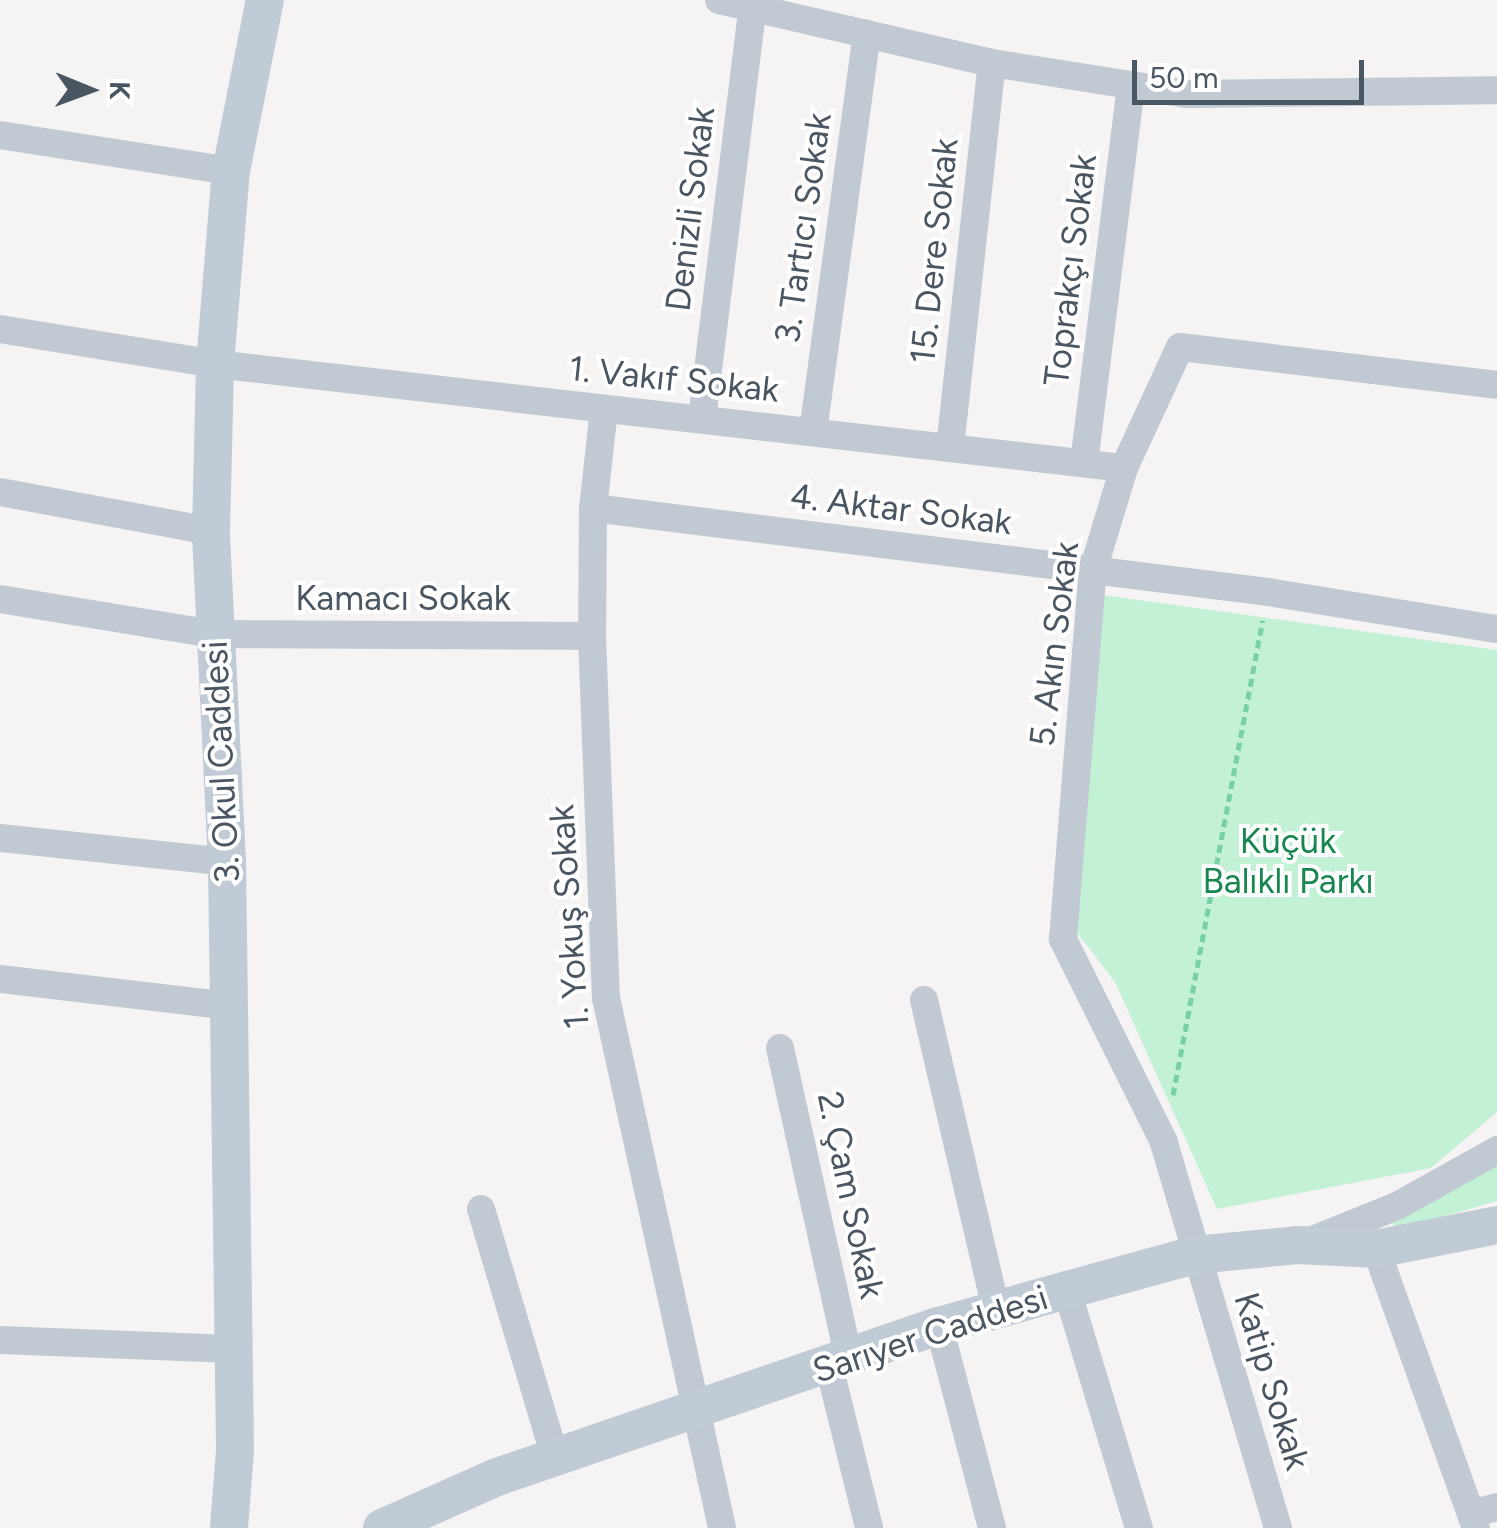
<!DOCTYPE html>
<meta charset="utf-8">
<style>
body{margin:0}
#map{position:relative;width:1497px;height:1528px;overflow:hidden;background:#f5f3f3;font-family:Figtree,sans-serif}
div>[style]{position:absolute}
.green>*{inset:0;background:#c3f1d5}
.path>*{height:5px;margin-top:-2.5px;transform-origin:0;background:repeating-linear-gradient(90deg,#7ad0a6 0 8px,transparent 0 13px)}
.street>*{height:28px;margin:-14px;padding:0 14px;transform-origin:14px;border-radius:14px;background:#c1cad2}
.secondary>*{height:38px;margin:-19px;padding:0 19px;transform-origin:19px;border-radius:19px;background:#c1cbd6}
span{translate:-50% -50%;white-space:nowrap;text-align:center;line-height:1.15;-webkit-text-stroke:8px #fff;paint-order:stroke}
.street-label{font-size:35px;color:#4a5661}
.park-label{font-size:35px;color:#17864f}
.north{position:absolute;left:40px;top:40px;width:100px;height:100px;-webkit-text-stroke:8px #fff;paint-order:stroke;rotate:91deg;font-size:28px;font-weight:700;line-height:40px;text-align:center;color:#4a5661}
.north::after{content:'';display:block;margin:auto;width:35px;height:45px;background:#4a5661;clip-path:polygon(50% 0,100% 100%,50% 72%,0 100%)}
.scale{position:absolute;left:1132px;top:60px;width:232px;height:45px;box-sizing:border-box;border:5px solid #4a5661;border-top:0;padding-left:12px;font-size:30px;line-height:35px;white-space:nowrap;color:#4a5661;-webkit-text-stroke:8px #fff;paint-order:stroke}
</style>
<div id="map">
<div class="green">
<div style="clip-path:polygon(1096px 594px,1497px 650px,1497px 1112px,1431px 1168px,1217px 1209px,1115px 982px,1075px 930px)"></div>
<div style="clip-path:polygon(1497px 1165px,1497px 1201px,1397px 1230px,1391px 1222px)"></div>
</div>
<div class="path">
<div style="left:1173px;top:1095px;width:483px;rotate:-79.3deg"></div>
</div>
<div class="street">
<div style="left:719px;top:0;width:280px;rotate:13deg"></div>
<div style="left:992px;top:63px;width:197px;rotate:9deg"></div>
<div style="left:1187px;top:94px;width:310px;rotate:-0.7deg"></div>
<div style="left:0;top:135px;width:234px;rotate:8.9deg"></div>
<div style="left:0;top:329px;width:218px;rotate:9.2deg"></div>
<div style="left:215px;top:364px;width:915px;rotate:6.53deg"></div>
<div style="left:604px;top:409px;width:100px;rotate:96.3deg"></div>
<div style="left:593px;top:508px;width:128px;rotate:90.4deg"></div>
<div style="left:592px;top:636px;width:362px;rotate:87.8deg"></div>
<div style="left:606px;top:998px;width:543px;rotate:77.65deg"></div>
<div style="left:702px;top:419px;width:413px;rotate:-83deg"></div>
<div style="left:813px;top:432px;width:402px;rotate:-82.3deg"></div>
<div style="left:950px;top:448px;width:387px;rotate:-83.8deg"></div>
<div style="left:1084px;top:463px;width:381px;rotate:-82.9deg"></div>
<div style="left:0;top:492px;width:215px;rotate:10.5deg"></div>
<div style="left:593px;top:508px;width:680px;rotate:7.09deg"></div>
<div style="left:1268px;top:592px;width:232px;rotate:9.2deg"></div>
<div style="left:0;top:599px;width:217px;rotate:9.3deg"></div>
<div style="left:214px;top:634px;width:378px;rotate:0.3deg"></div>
<div style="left:0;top:838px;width:228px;rotate:6deg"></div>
<div style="left:0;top:979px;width:231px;rotate:6.7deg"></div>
<div style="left:924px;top:1000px;width:318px;rotate:76.9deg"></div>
<div style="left:780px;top:1048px;width:319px;rotate:77.5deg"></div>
<div style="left:481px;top:1209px;width:262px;rotate:73.4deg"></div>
<div style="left:1305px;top:1243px;width:99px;rotate:-21.9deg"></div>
<div style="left:1397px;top:1206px;width:115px;rotate:-29.2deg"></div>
<div style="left:1376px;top:1249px;width:296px;rotate:70.3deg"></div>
<div style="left:1067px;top:1290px;width:249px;rotate:73.2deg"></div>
<div style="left:939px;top:1326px;width:209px;rotate:75.3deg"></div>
<div style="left:0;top:1340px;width:233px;rotate:2.2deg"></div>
<div style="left:829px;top:1366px;width:167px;rotate:76.1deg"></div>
<div style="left:1471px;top:1514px;width:27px;rotate:-15deg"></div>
<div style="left:1278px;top:1528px;width:402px;rotate:-106.5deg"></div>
<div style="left:1164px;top:1142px;width:227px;rotate:-116.5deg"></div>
<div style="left:1063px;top:939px;width:370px;rotate:-85.4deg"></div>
<div style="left:1093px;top:570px;width:107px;rotate:-73.1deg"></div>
<div style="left:1124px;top:468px;width:133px;rotate:-65.2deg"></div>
<div style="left:1180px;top:347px;width:319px;rotate:6.8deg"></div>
</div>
<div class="secondary">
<div style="left:229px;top:1528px;width:78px;rotate:-85.6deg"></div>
<div style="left:235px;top:1450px;width:588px;rotate:-90.78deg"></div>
<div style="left:227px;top:862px;width:331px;rotate:-92.8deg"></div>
<div style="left:211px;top:531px;width:167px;rotate:-88.6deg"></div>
<div style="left:215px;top:364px;width:194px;rotate:-85.3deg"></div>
<div style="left:231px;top:171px;width:174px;rotate:-78.8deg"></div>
<div style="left:382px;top:1528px;width:126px;rotate:-23.9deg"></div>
<div style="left:497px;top:1477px;width:467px;rotate:-18.9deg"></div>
<div style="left:939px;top:1326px;width:133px;rotate:-15.7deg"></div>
<div style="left:1067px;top:1290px;width:133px;rotate:-15.3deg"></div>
<div style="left:1195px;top:1255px;width:103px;rotate:-5.5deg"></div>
<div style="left:1298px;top:1245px;width:78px;rotate:2.9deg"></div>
<div style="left:1376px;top:1249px;width:123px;rotate:-11.2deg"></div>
</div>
<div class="street-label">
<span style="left:690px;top:209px;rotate:-83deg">Denizli Sokak</span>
<span style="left:803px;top:228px;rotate:-82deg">3. Tartıcı Sokak</span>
<span style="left:934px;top:251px;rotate:-84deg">15. Dere Sokak</span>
<span style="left:1070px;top:270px;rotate:-83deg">Toprakçı Sokak</span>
<span style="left:674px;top:379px;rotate:6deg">1. Vakıf Sokak</span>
<span style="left:901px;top:509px;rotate:7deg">4. Aktar Sokak</span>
<span style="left:403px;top:598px">Kamacı Sokak</span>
<span style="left:1054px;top:644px;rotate:-83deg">5. Akın Sokak</span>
<span style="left:221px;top:762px;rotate:-93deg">3. Okul Caddesi</span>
<span style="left:569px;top:917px;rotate:-94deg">1. Yokuş Sokak</span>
<span style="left:851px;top:1195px;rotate:78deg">2. Çam Sokak</span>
<span style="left:930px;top:1334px;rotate:-18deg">Sarıyer Caddesi</span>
<span style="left:1272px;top:1381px;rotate:73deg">Katip Sokak</span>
</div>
<div class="park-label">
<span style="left:1288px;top:861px">Küçük<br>Balıklı Parkı</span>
</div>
<div class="north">K</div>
<div class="scale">50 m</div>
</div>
